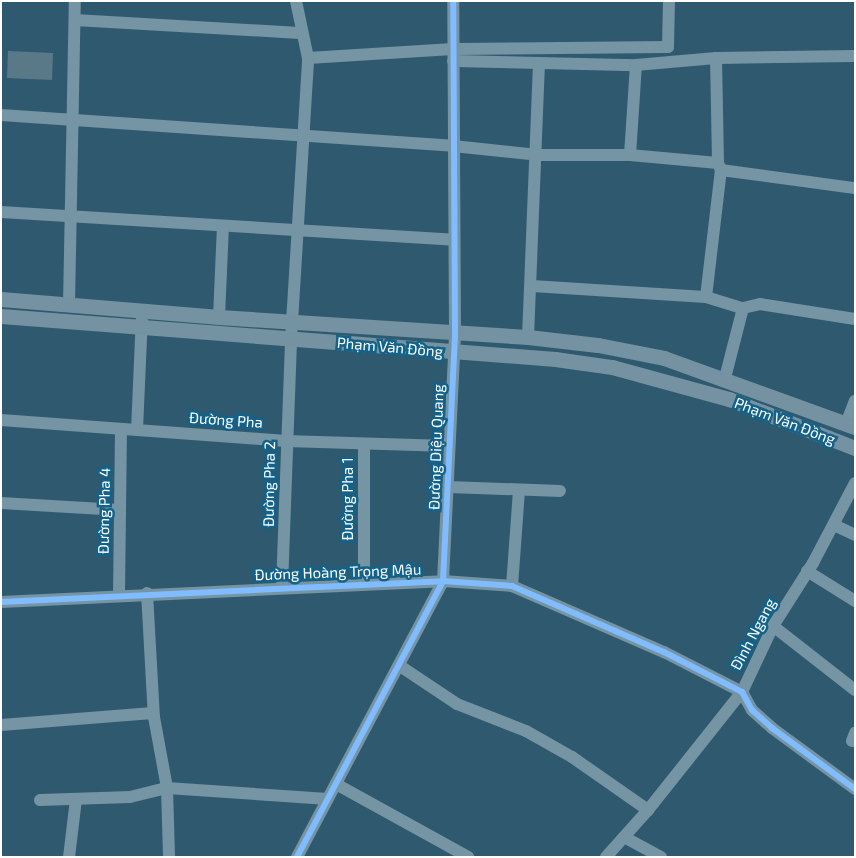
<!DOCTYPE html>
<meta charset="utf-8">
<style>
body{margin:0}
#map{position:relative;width:856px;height:858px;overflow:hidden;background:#2e596e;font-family:"Exo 2",sans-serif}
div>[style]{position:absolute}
.building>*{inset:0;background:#597988}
.minor>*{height:12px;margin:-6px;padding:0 6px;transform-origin:6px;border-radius:6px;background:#7594a4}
.major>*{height:15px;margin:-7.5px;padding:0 7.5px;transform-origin:7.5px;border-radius:7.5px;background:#7492a1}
.cycleway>*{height:6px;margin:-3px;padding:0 3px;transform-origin:3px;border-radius:3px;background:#80bcff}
span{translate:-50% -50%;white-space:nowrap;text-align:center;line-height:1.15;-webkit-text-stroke:5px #136289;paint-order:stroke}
.street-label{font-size:15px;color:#fff}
.frame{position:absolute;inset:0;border:2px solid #fff;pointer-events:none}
</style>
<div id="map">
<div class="building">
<div style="clip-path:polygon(8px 51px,53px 53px,52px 80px,7px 78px)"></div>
</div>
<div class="minor">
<div style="left:75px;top:20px;width:225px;rotate:3.3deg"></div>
<div style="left:308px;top:58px;width:145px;rotate:-3.6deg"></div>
<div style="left:453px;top:49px;width:215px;rotate:-0.5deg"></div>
<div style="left:668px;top:47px;width:46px;rotate:-88.8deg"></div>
<div style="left:716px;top:58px;width:105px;rotate:88.9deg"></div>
<div style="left:718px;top:163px;width:8px;rotate:67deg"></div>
<div style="left:721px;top:170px;width:135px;rotate:7.7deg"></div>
<div style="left:453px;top:61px;width:183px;rotate:1.3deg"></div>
<div style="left:636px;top:65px;width:80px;rotate:-5deg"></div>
<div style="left:716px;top:58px;width:139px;rotate:-0.8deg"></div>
<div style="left:1px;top:115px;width:453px;rotate:3.9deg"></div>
<div style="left:453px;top:146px;width:85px;rotate:6deg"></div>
<div style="left:538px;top:155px;width:92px"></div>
<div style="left:630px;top:155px;width:88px;rotate:5.2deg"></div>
<div style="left:630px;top:155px;width:90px;rotate:-86.2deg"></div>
<div style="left:1px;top:212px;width:454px;rotate:3.5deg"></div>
<div style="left:532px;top:286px;width:174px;rotate:3.6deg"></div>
<div style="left:706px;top:297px;width:39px;rotate:17deg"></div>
<div style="left:743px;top:308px;width:17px;rotate:-13deg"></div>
<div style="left:760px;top:304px;width:96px;rotate:9deg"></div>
<div style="left:706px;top:297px;width:128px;rotate:-83.3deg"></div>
<div style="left:69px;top:304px;width:303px;rotate:-88.9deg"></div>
<div style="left:219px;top:317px;width:91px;rotate:-87.5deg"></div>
<div style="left:528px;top:337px;width:274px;rotate:-87.7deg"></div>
<div style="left:725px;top:378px;width:72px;rotate:-75.6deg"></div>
<div style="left:1px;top:420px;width:286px;rotate:4.2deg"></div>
<div style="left:286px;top:441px;width:162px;rotate:1.8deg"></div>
<div style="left:846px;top:424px;width:25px;rotate:-69deg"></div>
<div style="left:137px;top:430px;width:113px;rotate:-87.5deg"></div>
<div style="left:448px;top:487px;width:112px;rotate:2deg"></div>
<div style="left:1px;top:503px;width:119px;rotate:3.4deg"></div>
<div style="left:834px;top:525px;width:23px;rotate:25deg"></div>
<div style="left:807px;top:571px;width:57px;rotate:32deg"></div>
<div style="left:364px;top:583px;width:138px;rotate:-90deg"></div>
<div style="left:512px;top:586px;width:95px;rotate:-85.8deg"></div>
<div style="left:282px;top:587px;width:248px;rotate:-87.9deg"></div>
<div style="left:291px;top:339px;width:282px;rotate:-86.5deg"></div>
<div style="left:308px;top:58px;width:58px;rotate:-101.9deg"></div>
<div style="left:147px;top:593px;width:124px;rotate:86.8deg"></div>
<div style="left:154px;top:717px;width:72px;rotate:79.6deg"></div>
<div style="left:167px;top:788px;width:69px;rotate:88.3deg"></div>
<div style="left:119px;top:594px;width:165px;rotate:-89.3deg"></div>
<div style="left:1px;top:602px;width:442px;rotate:-2.7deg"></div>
<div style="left:443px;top:581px;width:69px;rotate:4.1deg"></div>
<div style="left:512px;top:586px;width:166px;rotate:23.5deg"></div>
<div style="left:664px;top:652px;width:88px;rotate:27.1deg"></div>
<div style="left:742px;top:692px;width:21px;rotate:61deg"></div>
<div style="left:752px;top:710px;width:27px;rotate:42deg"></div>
<div style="left:772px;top:728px;width:103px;rotate:36.3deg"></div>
<div style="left:773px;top:626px;width:104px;rotate:38deg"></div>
<div style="left:400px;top:666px;width:69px;rotate:33.7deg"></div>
<div style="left:457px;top:704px;width:74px;rotate:21.4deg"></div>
<div style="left:526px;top:731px;width:53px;rotate:29.5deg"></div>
<div style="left:572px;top:757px;width:93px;rotate:34.9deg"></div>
<div style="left:1px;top:725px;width:152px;rotate:-4.5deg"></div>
<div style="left:852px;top:741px;width:9px;rotate:-69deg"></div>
<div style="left:336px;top:784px;width:151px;rotate:28.9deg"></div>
<div style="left:40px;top:800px;width:90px;rotate:-1.9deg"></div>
<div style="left:130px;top:797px;width:38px;rotate:-14deg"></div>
<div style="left:167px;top:788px;width:161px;rotate:3.9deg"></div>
<div style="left:624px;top:837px;width:42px;rotate:28.4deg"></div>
<div style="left:69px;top:857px;width:58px;rotate:-83.1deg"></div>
<div style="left:297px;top:857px;width:312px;rotate:-62.1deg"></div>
<div style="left:443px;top:581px;width:248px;rotate:-87.2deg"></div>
<div style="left:455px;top:333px;width:332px;rotate:-90.3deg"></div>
<div style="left:606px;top:857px;width:63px;rotate:-48.2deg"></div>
<div style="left:648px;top:810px;width:151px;rotate:-51.5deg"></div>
<div style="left:742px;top:692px;width:73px;rotate:-64.8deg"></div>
<div style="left:773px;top:626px;width:75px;rotate:-57.6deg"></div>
<div style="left:813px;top:563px;width:90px;rotate:-62.3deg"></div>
</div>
<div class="major">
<div style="left:1px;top:299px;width:219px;rotate:4.7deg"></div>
<div style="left:219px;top:317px;width:310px;rotate:3.7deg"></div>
<div style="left:528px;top:337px;width:70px;rotate:6.5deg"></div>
<div style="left:598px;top:345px;width:67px;rotate:11.1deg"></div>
<div style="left:664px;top:358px;width:203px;rotate:19.9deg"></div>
<div style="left:1px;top:316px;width:556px;rotate:4.44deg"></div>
<div style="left:555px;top:359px;width:58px;rotate:8deg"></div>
<div style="left:612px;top:367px;width:121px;rotate:15.3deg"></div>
<div style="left:729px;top:399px;width:135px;rotate:21.3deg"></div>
</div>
<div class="cycleway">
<div style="left:1px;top:602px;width:442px;rotate:-2.7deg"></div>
<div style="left:443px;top:581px;width:69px;rotate:4.1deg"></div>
<div style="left:512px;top:586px;width:166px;rotate:23.5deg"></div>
<div style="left:664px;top:652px;width:88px;rotate:27.1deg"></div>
<div style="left:742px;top:692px;width:21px;rotate:61deg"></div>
<div style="left:752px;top:710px;width:27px;rotate:42deg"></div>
<div style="left:772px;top:728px;width:103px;rotate:36.3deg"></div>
<div style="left:297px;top:857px;width:312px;rotate:-62.1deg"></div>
<div style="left:443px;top:581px;width:248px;rotate:-87.2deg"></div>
<div style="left:455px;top:333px;width:332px;rotate:-90.3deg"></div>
</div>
<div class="street-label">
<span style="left:390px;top:347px;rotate:5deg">Phạm Văn Đồng</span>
<span style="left:226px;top:420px;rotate:4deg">Đường Pha</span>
<span style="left:785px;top:421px;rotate:21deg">Phạm Văn Đồng</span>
<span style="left:436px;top:447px;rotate:-88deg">Đường Diệu Quang</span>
<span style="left:269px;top:484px;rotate:-89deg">Đường Pha 2</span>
<span style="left:348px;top:499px;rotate:-90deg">Đường Pha 1</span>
<span style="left:104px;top:511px;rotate:-89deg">Đường Pha 4</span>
<span style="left:338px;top:572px;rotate:-2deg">Đường Hoàng Trọng Mậu</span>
<span style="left:753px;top:634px;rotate:-62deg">Đình Ngang</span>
</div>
<div class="frame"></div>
</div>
